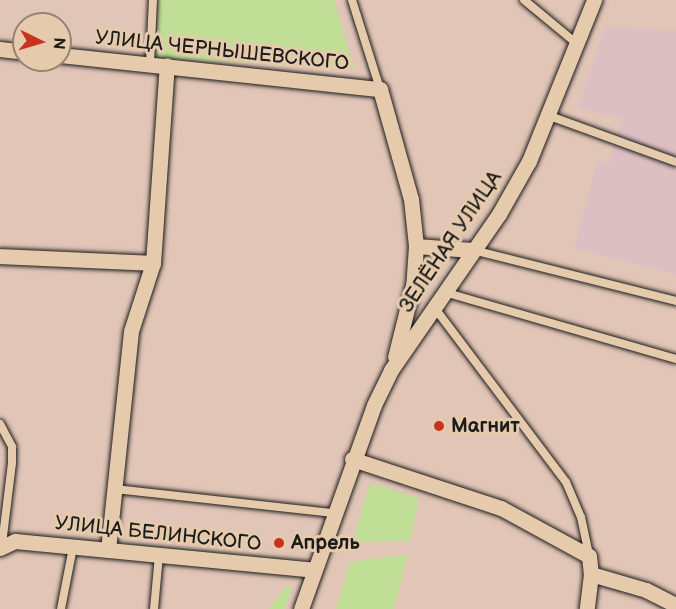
<!DOCTYPE html>
<meta charset="utf-8">
<style>
body{margin:0}
#map{position:relative;width:676px;height:609px;overflow:hidden;background:#e1c5b6;font-family:"Balsamiq Sans",sans-serif}
div>[style]{position:absolute}
.built>*{inset:0;background:#dcbfc2}
.green>*{inset:0;background:#c1de96}
.roads{filter:drop-shadow(0 0 2px #1c1c1c) drop-shadow(0 0 2px #1c1c1c)}
.lane>*{height:8px;margin:-4px;padding:0 4px;transform-origin:4px;border-radius:4px;background:#e5caac}
.street>*{height:15px;margin:-7.5px;padding:0 7.5px;transform-origin:7.5px;border-radius:7.5px;background:#e5caac}
.dots>*{width:16px;height:16px;translate:-50% -50%;box-sizing:border-box;border:3px solid #e5caac;border-radius:50%}
span{translate:-50% -50%;white-space:nowrap;text-align:center;line-height:1.15;-webkit-text-stroke:6px #e5caac;paint-order:stroke}
.street-label{font-size:20px;color:#1c1c1c}
.poi-label{font-size:20px;color:#1c1c1c;font-weight:700}
.left{translate:0 -50%;text-align:left}
.north{position:absolute;left:12px;top:12px;width:60px;height:60px;box-sizing:border-box;background:#e5caac;border:2px solid #958472;border-radius:50%;rotate:95deg;font-size:16px;font-weight:700;line-height:24px;text-align:center;color:#1c1c1c}
.north::after{content:'';display:block;margin:auto;width:21px;height:27px;background:#c8321e;clip-path:polygon(50% 0,100% 100%,50% 72%,0 100%)}
</style>
<div id="map">
<div class="built">
<div style="clip-path:polygon(606px 26px,676px 31px,676px 274px,574px 248px,597px 161px,609px 164px,623px 119px,578px 107px)"></div>
</div>
<div class="green">
<div style="clip-path:polygon(159px 0,334px 0,354px 68px,156px 58px)"></div>
<div style="clip-path:polygon(370px 483px,419px 498px,410px 541px,352px 542px)"></div>
<div style="clip-path:polygon(126px 543px,291px 559px,291px 565px,125px 549px)"></div>
<div style="clip-path:polygon(408px 554px,394px 609px,336px 609px,350px 562px)"></div>
<div style="clip-path:polygon(289px 584px,291px 591px,285px 609px,268px 609px)"></div>
</div>
<div class="roads">
<div class="lane">
<div style="left:352px;top:0;width:93px;rotate:72.5deg"></div>
<div style="left:524px;top:0;width:67px;rotate:39.6deg"></div>
<div style="left:150px;top:63px;width:63px;rotate:-87.3deg"></div>
<div style="left:547px;top:115px;width:137px;rotate:20deg"></div>
<div style="left:473px;top:250px;width:209px;rotate:14.1deg"></div>
<div style="left:444px;top:292px;width:241px;rotate:16.1deg"></div>
<div style="left:434px;top:307px;width:219px;rotate:53deg"></div>
<div style="left:566px;top:482px;width:38px;rotate:67deg"></div>
<div style="left:581px;top:517px;width:40px;rotate:78deg"></div>
<div style="left:0;top:424px;width:26px;rotate:62deg"></div>
<div style="left:12px;top:447px;width:16px;rotate:90deg"></div>
<div style="left:12px;top:463px;width:83px;rotate:97deg"></div>
<div style="left:115px;top:489px;width:220px;rotate:6.3deg"></div>
<div style="left:61px;top:609px;width:63px;rotate:-79deg"></div>
<div style="left:154px;top:609px;width:54px;rotate:-84.7deg"></div>
</div>
<div class="street">
<div style="left:0;top:49px;width:24px;rotate:7deg"></div>
<div style="left:60px;top:55px;width:322px;rotate:6.1deg"></div>
<div style="left:380px;top:89px;width:114px;rotate:74.3deg"></div>
<div style="left:411px;top:199px;width:47px;rotate:83.9deg"></div>
<div style="left:416px;top:246px;width:39px;rotate:94deg"></div>
<div style="left:413px;top:285px;width:74px;rotate:104deg"></div>
<div style="left:416px;top:246px;width:56px;rotate:4.1deg"></div>
<div style="left:0;top:256px;width:153px;rotate:2.6deg"></div>
<div style="left:352px;top:459px;width:157px;rotate:18.2deg"></div>
<div style="left:501px;top:508px;width:100px;rotate:28.6deg"></div>
<div style="left:589px;top:556px;width:18px;rotate:84deg"></div>
<div style="left:591px;top:574px;width:35px;rotate:97deg"></div>
<div style="left:0;top:548px;width:17px;rotate:-25deg"></div>
<div style="left:15px;top:541px;width:300px;rotate:5.5deg"></div>
<div style="left:108px;top:550px;width:220px;rotate:-84deg"></div>
<div style="left:131px;top:331px;width:71px;rotate:-72.1deg"></div>
<div style="left:153px;top:263px;width:198px;rotate:-86deg"></div>
<div style="left:591px;top:574px;width:57px;rotate:16.2deg"></div>
<div style="left:646px;top:590px;width:34px;rotate:27deg"></div>
<div style="left:301px;top:609px;width:217px;rotate:-70.3deg"></div>
<div style="left:374px;top:405px;width:39px;rotate:-64deg"></div>
<div style="left:391px;top:370px;width:190px;rotate:-55.3deg"></div>
<div style="left:499px;top:214px;width:61px;rotate:-60.5deg"></div>
<div style="left:529px;top:161px;width:174px;rotate:-68deg"></div>
</div>
</div>
<div class="dots">
<div style="left:439px;top:426px;background:#c8321e"></div>
<div style="left:279px;top:543px;background:#c8321e"></div>
</div>
<div class="street-label">
<span style="left:222px;top:51px;rotate:6deg">УЛИЦА ЧЕРНЫШЕВСКОГО</span>
<span style="left:451px;top:242px;rotate:-56deg">ЗЕЛЁНАЯ УЛИЦА</span>
<span style="left:158px;top:534px;rotate:6deg">УЛИЦА БЕЛИНСКОГО</span>
</div>
<div class="poi-label">
<span class="left" style="left:451px;top:426px">Магнит</span>
<span class="left" style="left:291px;top:543px">Апрель</span>
</div>
<div class="north">N</div>
</div>
